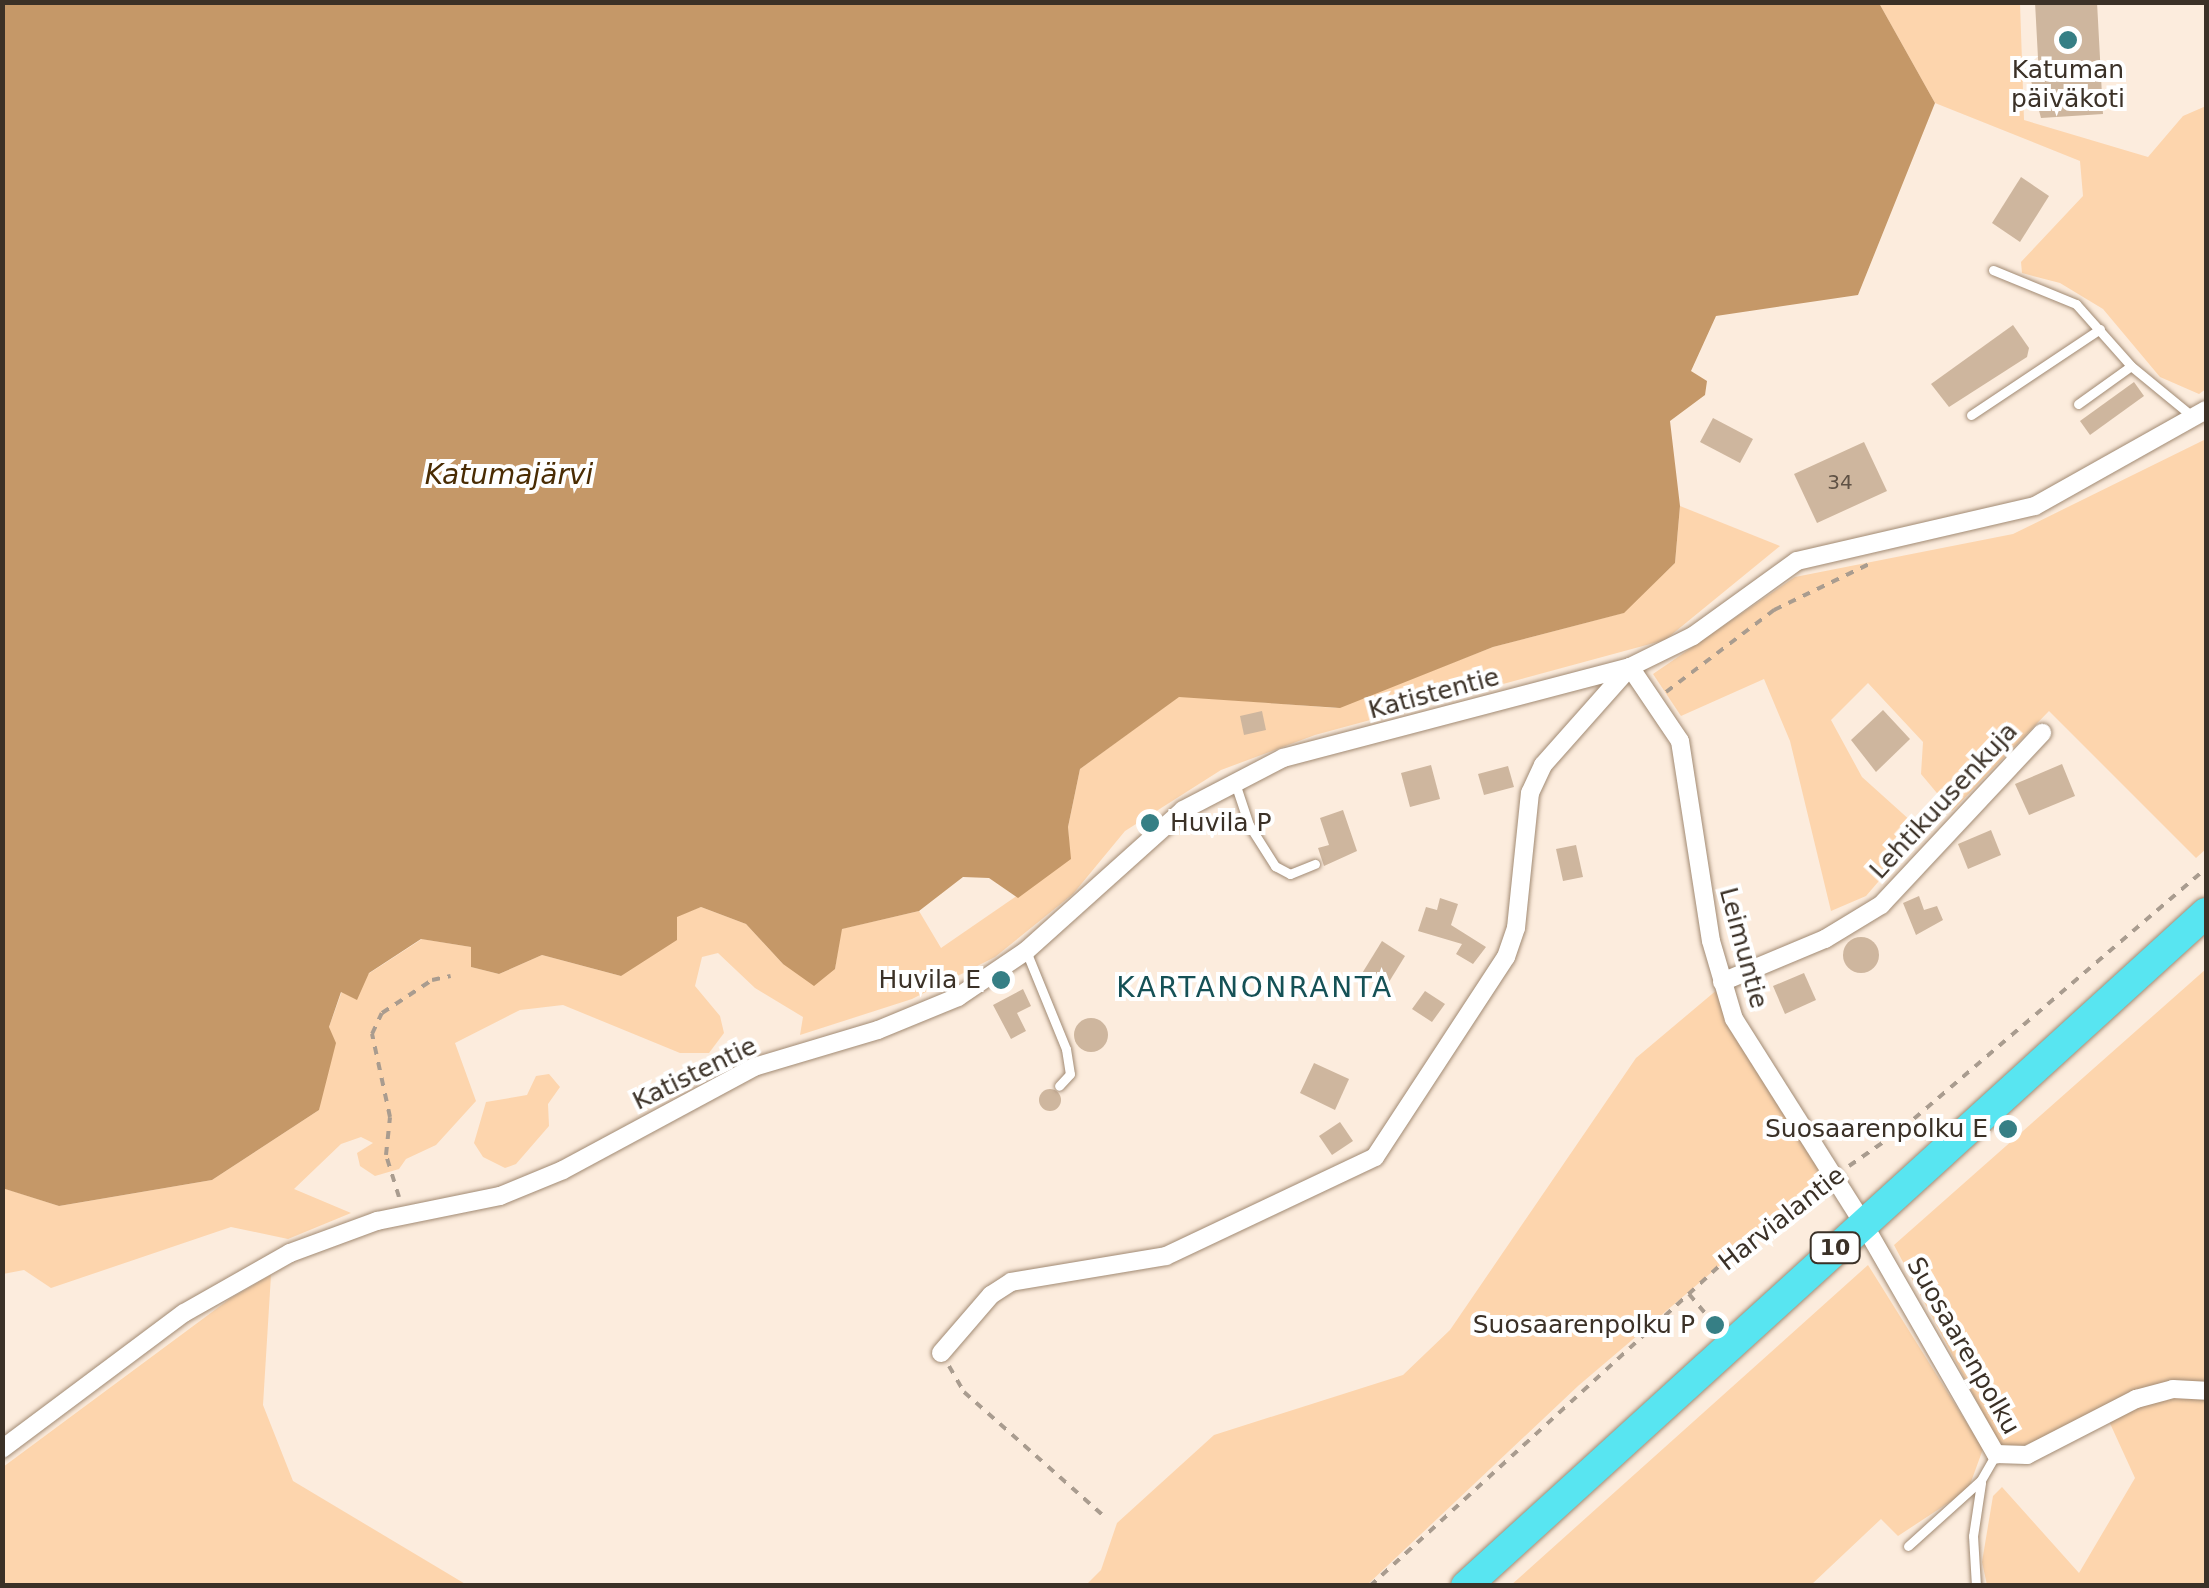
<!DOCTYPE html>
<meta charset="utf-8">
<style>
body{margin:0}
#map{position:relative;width:2209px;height:1588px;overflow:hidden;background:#fcecdd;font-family:"DejaVu Sans",sans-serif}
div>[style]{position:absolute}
.green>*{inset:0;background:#fdd5ad}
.water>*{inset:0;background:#c59868}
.building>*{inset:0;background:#ceb69e}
.round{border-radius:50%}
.path>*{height:4px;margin-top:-2px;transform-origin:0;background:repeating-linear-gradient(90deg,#a99c8f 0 8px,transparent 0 16px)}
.roads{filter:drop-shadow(0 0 2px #a18a73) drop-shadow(0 0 2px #a18a73)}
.lane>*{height:9px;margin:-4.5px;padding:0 4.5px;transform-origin:4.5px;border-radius:4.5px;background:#fff}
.street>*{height:18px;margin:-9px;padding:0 9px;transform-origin:9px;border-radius:9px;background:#fff}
.highway>*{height:30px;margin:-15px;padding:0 15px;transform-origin:15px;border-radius:15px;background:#58e5f1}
.dots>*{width:28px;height:28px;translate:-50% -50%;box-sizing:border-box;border:5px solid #fff;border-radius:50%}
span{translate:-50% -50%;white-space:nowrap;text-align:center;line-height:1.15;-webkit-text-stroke:8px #fff;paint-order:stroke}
.number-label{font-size:20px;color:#605245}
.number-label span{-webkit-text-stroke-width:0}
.shield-label span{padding:2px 8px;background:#fff;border:2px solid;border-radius:8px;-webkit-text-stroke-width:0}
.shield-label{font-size:22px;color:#3b3127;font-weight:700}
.poi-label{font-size:25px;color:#3b3127}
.left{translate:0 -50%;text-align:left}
.right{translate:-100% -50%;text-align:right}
.street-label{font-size:25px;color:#3b3127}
.water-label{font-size:28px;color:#4a2c03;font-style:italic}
.neighbourhood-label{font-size:28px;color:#155156;letter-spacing:2.5px}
.frame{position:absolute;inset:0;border:5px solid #3b3127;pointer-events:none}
</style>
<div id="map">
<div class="green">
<div style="clip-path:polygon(1879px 3px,2020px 3px,2024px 120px,2148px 157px,2183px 116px,2206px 106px,2206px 389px,2199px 394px,2160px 377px,2103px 309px,2060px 283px,2022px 273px,2021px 262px,2083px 196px,2080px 161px,1935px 103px)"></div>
<div style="clip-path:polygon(2206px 439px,2206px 849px,2196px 858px,2049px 711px,1952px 811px,1921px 774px,1923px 742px,1868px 683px,1831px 720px,1862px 777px,1922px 831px,1866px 896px,1831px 911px,1790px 741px,1764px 679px,1681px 716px,1653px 674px,1795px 577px,2013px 534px)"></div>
<div style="clip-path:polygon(1680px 506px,1780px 546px,1665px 640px,1315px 735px,1221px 770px,1125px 831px,1073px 894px,995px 957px,912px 999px,800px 1035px,803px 1017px,755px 988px,718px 953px,702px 957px,695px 986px,720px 1016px,724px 1033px,709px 1053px,680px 1053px,563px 1005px,520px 1010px,455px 1043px,476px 1101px,436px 1145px,406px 1159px,399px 1169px,375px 1176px,360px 1166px,357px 1153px,373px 1143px,361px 1137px,341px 1144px,294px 1189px,351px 1213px,288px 1239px,231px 1227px,51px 1288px,24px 1270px,3px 1274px,3px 1188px,59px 1206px,212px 1180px,319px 1110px,329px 1027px,342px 991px,422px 939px,471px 947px,471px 967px,499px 974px,542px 955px,621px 976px,677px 916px,701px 907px,746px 924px,783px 964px,835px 969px,841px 929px,919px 911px,941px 948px,1070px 859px,1068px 827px,1080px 769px,1179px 696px,1336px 708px,1493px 647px,1623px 613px,1675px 563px)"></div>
<div style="clip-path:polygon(2206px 969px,2206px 1382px,2172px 1383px,2013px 1450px,2002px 1449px,1894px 1245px)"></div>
<div style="clip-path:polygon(1718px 989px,1826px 1175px,1578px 1386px,1367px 1585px,1085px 1586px,1101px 1570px,1117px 1523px,1214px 1435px,1403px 1375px,1450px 1330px,1636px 1058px)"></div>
<div style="clip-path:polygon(549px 1074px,560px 1087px,548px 1104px,549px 1126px,516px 1164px,505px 1168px,483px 1157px,474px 1143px,486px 1102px,527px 1095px,536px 1076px)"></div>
<div style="clip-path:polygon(1868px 1265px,1983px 1449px,1968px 1490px,1898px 1536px,1881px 1519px,1811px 1585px,1510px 1586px)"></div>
<div style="clip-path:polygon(271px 1275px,263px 1405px,293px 1481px,467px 1585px,3px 1585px,3px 1467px,231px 1298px)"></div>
<div style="clip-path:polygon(2172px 1395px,2206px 1395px,2206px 1585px,1987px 1585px,1982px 1562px,1993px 1496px,2002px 1487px,2079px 1573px,2135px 1478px,2108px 1419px)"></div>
</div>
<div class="water">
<div style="clip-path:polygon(3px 2px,1879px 3px,1935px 103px,1858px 295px,1716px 316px,1691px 371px,1707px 381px,1705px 395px,1670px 421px,1680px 506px,1675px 563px,1624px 613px,1493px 647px,1340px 708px,1179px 697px,1080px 769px,1068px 827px,1071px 859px,1018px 898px,989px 878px,963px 877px,919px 911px,842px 929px,835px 969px,814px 986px,783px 964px,746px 924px,701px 907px,677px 917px,677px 940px,621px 976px,542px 955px,499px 974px,471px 967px,471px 947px,421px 939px,369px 973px,357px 1000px,341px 992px,329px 1027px,336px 1043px,319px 1110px,212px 1180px,59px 1206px,2px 1188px)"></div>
</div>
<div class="building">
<div style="clip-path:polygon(2035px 2px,2097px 2px,2103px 114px,2041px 118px,2030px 77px,2039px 77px)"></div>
<div style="clip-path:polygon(2021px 177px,2049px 196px,2020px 242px,1992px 223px)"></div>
<div style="clip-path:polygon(2013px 325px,2029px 348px,2027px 357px,1949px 407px,1931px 384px)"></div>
<div style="clip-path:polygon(2134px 382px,2144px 396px,2090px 435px,2080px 421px)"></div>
<div style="clip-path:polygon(1713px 418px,1753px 439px,1740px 463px,1700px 442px)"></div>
<div style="clip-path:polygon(1864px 442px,1887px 491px,1817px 523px,1794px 474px)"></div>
<div style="clip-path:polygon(1883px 710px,1910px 739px,1876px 772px,1851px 740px)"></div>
<div style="clip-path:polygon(1262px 711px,1266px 730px,1244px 735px,1240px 716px)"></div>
<div style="clip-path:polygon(2062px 764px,2075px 796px,2029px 815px,2015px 784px)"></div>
<div style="clip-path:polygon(1431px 765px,1440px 799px,1410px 807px,1401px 773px)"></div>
<div style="clip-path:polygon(1508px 766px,1514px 787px,1484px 795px,1478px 774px)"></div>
<div style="clip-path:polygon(1343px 810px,1357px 851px,1324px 866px,1318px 848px,1329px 845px,1320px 818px)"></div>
<div style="clip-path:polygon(1991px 830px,2001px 855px,1968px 869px,1958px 844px)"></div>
<div style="clip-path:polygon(1576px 845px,1583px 877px,1563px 881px,1556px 849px)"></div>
<div style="clip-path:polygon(1919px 896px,1924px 910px,1937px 906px,1943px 920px,1916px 935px,1903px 903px)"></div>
<div style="clip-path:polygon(1440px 898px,1458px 904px,1451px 925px,1486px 947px,1473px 964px,1456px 954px,1462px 944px,1418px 931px,1426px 907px,1437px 910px)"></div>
<div class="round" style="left:1843px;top:937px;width:36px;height:36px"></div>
<div style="clip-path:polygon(1382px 941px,1405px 956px,1384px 990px,1361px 975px)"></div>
<div style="clip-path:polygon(1804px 973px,1816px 1000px,1785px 1014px,1773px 986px)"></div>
<div style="clip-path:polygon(1023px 989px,1031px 1006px,1017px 1013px,1026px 1031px,1011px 1039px,993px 1005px)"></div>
<div style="clip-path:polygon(1425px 991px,1445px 1004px,1432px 1022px,1412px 1009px)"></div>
<div class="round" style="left:1074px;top:1018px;width:34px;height:34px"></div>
<div style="clip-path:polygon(1314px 1063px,1349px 1079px,1335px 1110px,1300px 1093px)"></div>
<div class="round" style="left:1039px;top:1089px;width:22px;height:22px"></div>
<div style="clip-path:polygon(1340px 1122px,1353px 1141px,1332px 1155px,1319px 1136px)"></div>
</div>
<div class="path">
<div style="left:1666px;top:692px;width:136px;rotate:-37.2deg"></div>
<div style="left:1774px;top:610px;width:106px;rotate:-25.8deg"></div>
<div style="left:1849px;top:1166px;width:65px;rotate:-34.9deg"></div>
<div style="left:1902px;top:1129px;width:401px;rotate:-40.6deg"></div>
<div style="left:399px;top:1197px;width:44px;rotate:-107.2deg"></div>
<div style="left:386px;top:1155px;width:38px;rotate:-84deg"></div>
<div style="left:390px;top:1117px;width:85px;rotate:-102.2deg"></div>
<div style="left:372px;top:1034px;width:23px;rotate:-65deg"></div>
<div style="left:382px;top:1013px;width:60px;rotate:-33.4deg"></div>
<div style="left:432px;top:980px;width:19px;rotate:-12deg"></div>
<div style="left:1689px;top:1294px;width:40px;rotate:50deg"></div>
<div style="left:949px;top:1366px;width:30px;rotate:60deg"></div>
<div style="left:964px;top:1392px;width:188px;rotate:41.6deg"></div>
<div style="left:1370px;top:1586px;width:496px;rotate:-42.5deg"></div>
<div style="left:1736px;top:1251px;width:107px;rotate:-37.4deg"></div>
</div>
<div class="roads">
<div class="lane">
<div style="left:1993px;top:270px;width:90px;rotate:22.3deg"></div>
<div style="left:2076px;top:304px;width:83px;rotate:48.4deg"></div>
<div style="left:2131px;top:366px;width:80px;rotate:39.4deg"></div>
<div style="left:2078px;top:404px;width:65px;rotate:-35.6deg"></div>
<div style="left:1971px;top:415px;width:155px;rotate:-33.7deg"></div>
<div style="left:1235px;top:783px;width:44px;rotate:71.6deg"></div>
<div style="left:1249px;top:825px;width:49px;rotate:57.6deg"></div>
<div style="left:1275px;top:866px;width:17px;rotate:28deg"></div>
<div style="left:1290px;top:874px;width:27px;rotate:-22deg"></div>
<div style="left:1026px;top:951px;width:106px;rotate:67.8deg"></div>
<div style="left:1066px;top:1049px;width:25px;rotate:81deg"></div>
<div style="left:1070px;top:1074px;width:16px;rotate:133deg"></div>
<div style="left:1908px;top:1546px;width:98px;rotate:-42.1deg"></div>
<div style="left:1981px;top:1480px;width:30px;rotate:-60deg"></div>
<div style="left:1976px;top:1586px;width:50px;rotate:-93.4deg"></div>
<div style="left:1973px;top:1536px;width:54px;rotate:-81.4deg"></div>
</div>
<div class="street">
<div style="left:1722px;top:982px;width:112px;rotate:-22.7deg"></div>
<div style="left:1825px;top:939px;width:66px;rotate:-31.3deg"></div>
<div style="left:1881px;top:905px;width:236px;rotate:-46.9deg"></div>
<div style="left:941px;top:1353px;width:77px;rotate:-49.2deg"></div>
<div style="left:991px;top:1295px;width:24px;rotate:-33deg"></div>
<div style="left:1011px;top:1282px;width:157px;rotate:-9.5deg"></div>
<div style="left:1166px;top:1256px;width:231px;rotate:-25.3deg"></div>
<div style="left:1375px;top:1157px;width:239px;rotate:-56.8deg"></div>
<div style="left:1506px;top:957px;width:31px;rotate:-71deg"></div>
<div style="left:1516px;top:928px;width:136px;rotate:-84.1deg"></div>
<div style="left:1530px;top:793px;width:31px;rotate:-65deg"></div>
<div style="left:1543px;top:765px;width:131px;rotate:-48.4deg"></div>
<div style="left:1630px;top:667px;width:89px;rotate:56deg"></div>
<div style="left:1680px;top:741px;width:202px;rotate:81.2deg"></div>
<div style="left:1711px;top:941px;width:81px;rotate:73.6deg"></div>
<div style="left:1734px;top:1019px;width:241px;rotate:57.7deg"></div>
<div style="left:1863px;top:1223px;width:267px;rotate:60.1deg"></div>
<div style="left:1996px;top:1454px;width:31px;rotate:2deg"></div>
<div style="left:2027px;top:1455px;width:123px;rotate:-27.2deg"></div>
<div style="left:2136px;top:1399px;width:38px;rotate:-15deg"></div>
<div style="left:2173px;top:1389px;width:33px;rotate:3deg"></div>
<div style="left:2px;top:1449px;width:227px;rotate:-36.8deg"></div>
<div style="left:184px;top:1313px;width:122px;rotate:-29.5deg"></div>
<div style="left:290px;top:1253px;width:93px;rotate:-20.2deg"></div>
<div style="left:377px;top:1221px;width:126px;rotate:-11.5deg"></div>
<div style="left:500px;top:1196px;width:68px;rotate:-22.4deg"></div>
<div style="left:563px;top:1170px;width:217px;rotate:-28.3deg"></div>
<div style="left:754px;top:1067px;width:129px;rotate:-16.6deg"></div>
<div style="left:878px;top:1030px;width:87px;rotate:-22.4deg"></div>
<div style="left:958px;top:997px;width:82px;rotate:-34.1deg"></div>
<div style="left:1026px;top:951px;width:211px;rotate:-41.9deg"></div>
<div style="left:1183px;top:810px;width:113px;rotate:-27.5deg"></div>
<div style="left:1283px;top:758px;width:359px;rotate:-14.7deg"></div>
<div style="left:1630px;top:667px;width:70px;rotate:-26.2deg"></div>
<div style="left:1693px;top:636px;width:128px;rotate:-35.8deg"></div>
<div style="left:1797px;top:561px;width:244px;rotate:-13deg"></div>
<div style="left:2035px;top:506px;width:196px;rotate:-29.3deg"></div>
</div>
<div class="highway">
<div style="left:1466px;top:1586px;width:1000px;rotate:-42.29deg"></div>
</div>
</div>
<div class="dots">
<div style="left:2068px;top:40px;background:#367f85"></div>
<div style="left:1150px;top:823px;background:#367f85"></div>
<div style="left:1001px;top:980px;background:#367f85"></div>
<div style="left:2008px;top:1129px;background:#367f85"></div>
<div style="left:1715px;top:1325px;background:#367f85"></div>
</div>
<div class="number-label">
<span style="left:1840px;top:482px">34</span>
</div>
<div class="shield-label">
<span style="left:1835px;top:1248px">10</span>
</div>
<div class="poi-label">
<span style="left:2068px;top:85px">Katuman<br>päiväkoti</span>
<span class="left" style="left:1170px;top:823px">Huvila P</span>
<span class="right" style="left:981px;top:980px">Huvila E</span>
<span class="right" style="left:1988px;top:1129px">Suosaarenpolku E</span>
<span class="right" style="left:1695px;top:1325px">Suosaarenpolku P</span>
</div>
<div class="street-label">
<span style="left:1434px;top:694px;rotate:-15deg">Katistentie</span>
<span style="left:1944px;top:801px;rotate:-47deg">Lehtikuusenkuja</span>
<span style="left:1743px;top:948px;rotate:75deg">Leimuntie</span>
<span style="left:695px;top:1074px;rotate:-26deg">Katistentie</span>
<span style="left:1782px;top:1219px;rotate:-38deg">Harvialantie</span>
<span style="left:1963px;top:1346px;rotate:60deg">Suosaarenpolku</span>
</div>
<div class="water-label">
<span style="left:509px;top:475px">Katumajärvi</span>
</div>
<div class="neighbourhood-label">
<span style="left:1255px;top:988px">KARTANONRANTA</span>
</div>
<div class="frame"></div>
</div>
